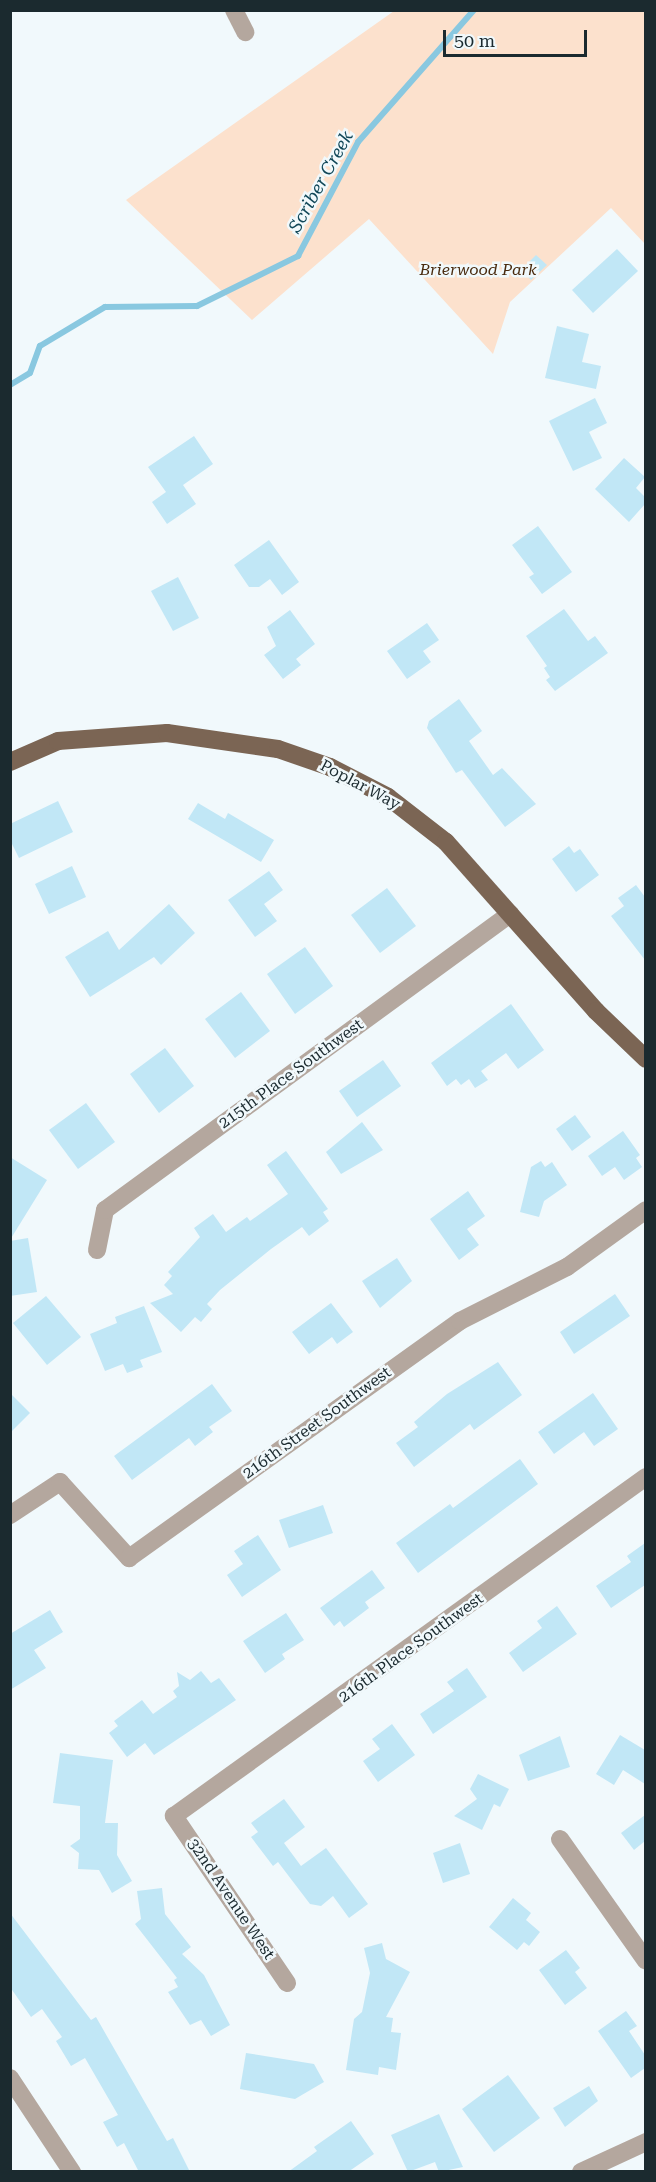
<!DOCTYPE html>
<style>
body{margin:0}
#map{position:relative;width:656px;height:2182px;overflow:hidden;background:#f1f9fc;font-family:"Roboto Serif",serif}
div>[style]{position:absolute}
.green>*{inset:0;background:#fce1cd}
.stream>*{height:6px;margin:-3px;padding:0 3px;transform-origin:3px;border-radius:3px;background:#89c8e0}
.building>*{inset:0;background:#c1e7f6}
.minor>*{height:18px;margin:-9px;padding:0 9px;transform-origin:9px;border-radius:9px;background:#b4a79e}
.major>*{height:18px;margin:-9px;padding:0 9px;transform-origin:9px;border-radius:9px;background:#7b6554}
span{translate:-50% -50%;white-space:nowrap;text-align:center;line-height:1.15;-webkit-text-stroke:5px #f1f9fc;paint-order:stroke}
.park-label{font-size:16px;color:#4a2b0f;font-style:italic}
.street-label{font-size:16px;color:#1b2a2f}
.water-label{font-size:18px;color:#114758;font-style:italic}
.frame{position:absolute;inset:0;border:12px solid #1b2a2f;pointer-events:none}
.scale{position:absolute;left:443px;top:30px;width:144px;height:27px;box-sizing:border-box;border:3px solid #1b2a2f;border-top:0;padding-left:8px;font-size:18px;line-height:21px;white-space:nowrap;color:#1b2a2f;-webkit-text-stroke:4px #f1f9fc;paint-order:stroke}
</style>
<div id="map">
<div class="green">
<div style="clip-path:polygon(394px 11px,645px 11px,645px 244px,611px 208px,510px 302px,493px 354px,369px 219px,252px 320px,126px 200px)"></div>
</div>
<div class="stream">
<div style="left:10px;top:385px;width:23px;rotate:-31deg"></div>
<div style="left:30px;top:373px;width:29px;rotate:-70deg"></div>
<div style="left:40px;top:346px;width:76px;rotate:-31deg"></div>
<div style="left:105px;top:307px;width:92px;rotate:-0.6deg"></div>
<div style="left:197px;top:306px;width:113px;rotate:-26.3deg"></div>
<div style="left:298px;top:256px;width:129px;rotate:-62.2deg"></div>
<div style="left:358px;top:142px;width:176px;rotate:-48.7deg"></div>
</div>
<div class="building">
<div style="clip-path:polygon(617px 249px,638px 271px,593px 313px,572px 290px)"></div>
<div style="clip-path:polygon(536px 255px,547px 265px,531px 280px,521px 270px)"></div>
<div style="clip-path:polygon(557px 326px,589px 334px,582px 362px,601px 366px,596px 389px,545px 378px)"></div>
<div style="clip-path:polygon(595px 398px,607px 423px,589px 432px,602px 458px,573px 471px,549px 421px)"></div>
<div style="clip-path:polygon(194px 436px,213px 464px,183px 485px,196px 504px,167px 524px,152px 502px,166px 492px,148px 467px)"></div>
<div style="clip-path:polygon(624px 458px,645px 477px,636px 488px,645px 497px,645px 504px,629px 522px,595px 489px)"></div>
<div style="clip-path:polygon(538px 526px,572px 572px,542px 594px,529px 577px,534px 574px,512px 545px)"></div>
<div style="clip-path:polygon(269px 540px,299px 582px,282px 595px,270px 579px,259px 587px,249px 587px,234px 565px)"></div>
<div style="clip-path:polygon(178px 577px,199px 618px,173px 631px,151px 591px)"></div>
<div style="clip-path:polygon(564px 609px,588px 641px,595px 636px,608px 653px,555px 691px,546px 680px,550px 677px,544px 668px,547px 666px,526px 636px)"></div>
<div style="clip-path:polygon(290px 610px,315px 644px,296px 659px,301px 665px,283px 679px,264px 655px,276px 646px,267px 627px)"></div>
<div style="clip-path:polygon(427px 623px,439px 640px,423px 651px,431px 662px,407px 679px,387px 651px)"></div>
<div style="clip-path:polygon(459px 699px,482px 731px,469px 741px,493px 775px,502px 768px,536px 804px,505px 827px,462px 770px,456px 773px,427px 728px,429px 721px)"></div>
<div style="clip-path:polygon(58px 801px,73px 832px,19px 858px,10px 840px,10px 824px)"></div>
<div style="clip-path:polygon(198px 803px,225px 819px,228px 813px,274px 840px,261px 862px,188px 819px)"></div>
<div style="clip-path:polygon(569px 846px,574px 853px,580px 849px,599px 875px,576px 892px,552px 859px)"></div>
<div style="clip-path:polygon(72px 866px,86px 897px,49px 914px,35px 884px)"></div>
<div style="clip-path:polygon(269px 871px,283px 890px,264px 904px,277px 921px,255px 937px,228px 900px)"></div>
<div style="clip-path:polygon(636px 885px,645px 897px,645px 960px,611px 916px,624px 906px,618px 898px)"></div>
<div style="clip-path:polygon(387px 888px,416px 926px,380px 953px,351px 915px)"></div>
<div style="clip-path:polygon(169px 904px,195px 933px,161px 965px,154px 957px,90px 997px,65px 957px,108px 931px,119px 950px)"></div>
<div style="clip-path:polygon(305px 947px,333px 986px,295px 1014px,267px 974px)"></div>
<div style="clip-path:polygon(241px 992px,270px 1031px,235px 1058px,205px 1019px)"></div>
<div style="clip-path:polygon(511px 1004px,544px 1050px,518px 1069px,506px 1053px,481px 1071px,488px 1080px,475px 1088px,469px 1079px,461px 1085px,456px 1079px,447px 1086px,431px 1063px)"></div>
<div style="clip-path:polygon(165px 1048px,194px 1086px,159px 1113px,130px 1074px)"></div>
<div style="clip-path:polygon(383px 1060px,401px 1086px,357px 1117px,339px 1091px)"></div>
<div style="clip-path:polygon(86px 1103px,115px 1142px,78px 1169px,49px 1130px)"></div>
<div style="clip-path:polygon(575px 1115px,591px 1137px,572px 1151px,556px 1129px)"></div>
<div style="clip-path:polygon(362px 1122px,383px 1150px,341px 1174px,326px 1152px)"></div>
<div style="clip-path:polygon(623px 1131px,640px 1155px,636px 1158px,642px 1167px,624px 1180px,615px 1167px,602px 1176px,588px 1156px)"></div>
<div style="clip-path:polygon(286px 1151px,328px 1209px,323px 1212px,329px 1221px,309px 1236px,302px 1227px,271px 1249px,220px 1290px,207px 1304px,212px 1309px,201px 1322px,195px 1317px,181px 1332px,150px 1303px,173px 1294px,164px 1285px,172px 1276px,168px 1272px,200px 1237px,194px 1228px,213px 1214px,226px 1232px,247px 1217px,250px 1221px,288px 1194px,267px 1165px)"></div>
<div style="clip-path:polygon(10px 1157px,47px 1180px,10px 1240px)"></div>
<div style="clip-path:polygon(541px 1161px,545px 1167px,552px 1162px,567px 1185px,544px 1201px,539px 1217px,520px 1212px,531px 1167px)"></div>
<div style="clip-path:polygon(468px 1191px,485px 1216px,467px 1229px,479px 1245px,459px 1260px,430px 1219px)"></div>
<div style="clip-path:polygon(28px 1238px,37px 1292px,10px 1296px,10px 1241px)"></div>
<div style="clip-path:polygon(397px 1258px,412px 1281px,380px 1308px,362px 1281px)"></div>
<div style="clip-path:polygon(615px 1294px,630px 1316px,574px 1354px,560px 1332px)"></div>
<div style="clip-path:polygon(46px 1296px,81px 1337px,47px 1365px,13px 1323px)"></div>
<div style="clip-path:polygon(331px 1303px,353px 1332px,337px 1344px,332px 1337px,309px 1354px,292px 1332px)"></div>
<div style="clip-path:polygon(144px 1306px,162px 1352px,140px 1360px,143px 1367px,127px 1373px,123px 1364px,105px 1371px,90px 1334px,117px 1323px,115px 1317px)"></div>
<div style="clip-path:polygon(498px 1362px,522px 1395px,474px 1430px,470px 1424px,414px 1467px,396px 1443px,418px 1427px,414px 1422px,447px 1394px)"></div>
<div style="clip-path:polygon(212px 1384px,232px 1411px,209px 1427px,213px 1432px,195px 1446px,189px 1438px,132px 1480px,114px 1456px)"></div>
<div style="clip-path:polygon(10px 1393px,30px 1413px,10px 1433px)"></div>
<div style="clip-path:polygon(593px 1393px,618px 1429px,594px 1446px,584px 1432px,554px 1454px,538px 1432px)"></div>
<div style="clip-path:polygon(520px 1459px,538px 1484px,418px 1573px,396px 1543px,450px 1504px,453px 1508px)"></div>
<div style="clip-path:polygon(323px 1505px,333px 1533px,289px 1548px,279px 1520px)"></div>
<div style="clip-path:polygon(258px 1535px,281px 1570px,242px 1597px,227px 1575px,243px 1564px,234px 1551px)"></div>
<div style="clip-path:polygon(645px 1543px,645px 1585px,611px 1608px,596px 1586px,631px 1562px,627px 1556px)"></div>
<div style="clip-path:polygon(372px 1570px,385px 1588px,365px 1602px,369px 1608px,344px 1627px,340px 1621px,334px 1626px,320px 1608px)"></div>
<div style="clip-path:polygon(557px 1606px,577px 1634px,523px 1672px,509px 1653px,542px 1628px,537px 1621px)"></div>
<div style="clip-path:polygon(50px 1610px,63px 1632px,34px 1650px,46px 1668px,10px 1690px,10px 1634px)"></div>
<div style="clip-path:polygon(286px 1613px,304px 1640px,282px 1654px,285px 1659px,265px 1673px,243px 1641px)"></div>
<div style="clip-path:polygon(467px 1668px,487px 1697px,433px 1734px,420px 1714px,454px 1691px,447px 1682px)"></div>
<div style="clip-path:polygon(201px 1671px,211px 1683px,219px 1678px,236px 1700px,154px 1755px,145px 1743px,127px 1757px,109px 1733px,118px 1726px,114px 1721px,142px 1700px,153px 1714px,177px 1697px,173px 1691px,179px 1686px,177px 1672px,190px 1680px)"></div>
<div style="clip-path:polygon(392px 1724px,415px 1755px,378px 1782px,363px 1761px,380px 1749px,372px 1739px)"></div>
<div style="clip-path:polygon(620px 1735px,645px 1750px,645px 1784px,623px 1770px,614px 1785px,596px 1774px)"></div>
<div style="clip-path:polygon(560px 1736px,570px 1767px,528px 1781px,519px 1755px)"></div>
<div style="clip-path:polygon(60px 1753px,113px 1760px,105px 1823px,118px 1823px,117px 1855px,132px 1881px,112px 1893px,99px 1870px,78px 1869px,79px 1853px,70px 1846px,80px 1839px,80px 1806px,53px 1803px)"></div>
<div style="clip-path:polygon(478px 1774px,509px 1789px,500px 1807px,494px 1804px,482px 1830px,454px 1816px,477px 1799px,470px 1789px)"></div>
<div style="clip-path:polygon(284px 1799px,305px 1827px,284px 1843px,301px 1866px,326px 1848px,368px 1904px,349px 1918px,333px 1896px,321px 1906px,310px 1904px,278px 1862px,273px 1866px,251px 1837px,258px 1832px,251px 1823px)"></div>
<div style="clip-path:polygon(645px 1815px,645px 1841px,634px 1850px,621px 1833px)"></div>
<div style="clip-path:polygon(460px 1843px,470px 1874px,443px 1883px,433px 1853px)"></div>
<div style="clip-path:polygon(162px 1888px,165px 1914px,191px 1947px,182px 1954px,204px 1975px,230px 2025px,211px 2036px,201px 2020px,190px 2025px,168px 1992px,178px 1987px,174px 1980px,177px 1978px,135px 1924px,141px 1919px,137px 1891px)"></div>
<div style="clip-path:polygon(513px 1898px,531px 1913px,526px 1920px,540px 1932px,529px 1946px,524px 1942px,517px 1950px,489px 1927px)"></div>
<div style="clip-path:polygon(10px 1913px,91px 2020px,96px 2017px,167px 2141px,173px 2138px,190px 2172px,139px 2172px,124px 2143px,117px 2147px,103px 2122px,118px 2115px,85px 2058px,71px 2066px,56px 2041px,62px 2037px,42px 2009px,31px 2017px,10px 1987px)"></div>
<div style="clip-path:polygon(382px 1943px,386px 1959px,410px 1972px,386px 2017px,393px 2018px,391px 2032px,401px 2033px,396px 2070px,379px 2067px,378px 2075px,346px 2070px,354px 2019px,362px 2012px,370px 1973px,364px 1948px)"></div>
<div style="clip-path:polygon(566px 1950px,580px 1968px,575px 1972px,587px 1988px,565px 2005px,539px 1970px)"></div>
<div style="clip-path:polygon(626px 2011px,637px 2026px,629px 2031px,645px 2055px,645px 2068px,631px 2078px,598px 2031px)"></div>
<div style="clip-path:polygon(246px 2053px,314px 2064px,324px 2082px,295px 2099px,240px 2089px)"></div>
<div style="clip-path:polygon(508px 2075px,540px 2118px,494px 2152px,462px 2109px)"></div>
<div style="clip-path:polygon(589px 2086px,598px 2101px,565px 2127px,553px 2108px)"></div>
<div style="clip-path:polygon(439px 2114px,463px 2167px,439px 2172px,435px 2162px,408px 2172px,391px 2135px)"></div>
<div style="clip-path:polygon(351px 2121px,374px 2154px,348px 2172px,288px 2172px,317px 2151px,314px 2147px)"></div>
</div>
<div class="minor">
<div style="left:234px;top:10px;width:25px;rotate:63deg"></div>
<div style="left:97px;top:1250px;width:41px;rotate:-78.7deg"></div>
<div style="left:105px;top:1210px;width:502px;rotate:-36.16deg"></div>
<div style="left:10px;top:1515px;width:60px;rotate:-33.4deg"></div>
<div style="left:60px;top:1482px;width:103px;rotate:47.8deg"></div>
<div style="left:129px;top:1558px;width:407px;rotate:-35.6deg"></div>
<div style="left:460px;top:1321px;width:120px;rotate:-26.8deg"></div>
<div style="left:567px;top:1267px;width:97px;rotate:-35.8deg"></div>
<div style="left:560px;top:1839px;width:149px;rotate:54.8deg"></div>
<div style="left:287px;top:1983px;width:202px;rotate:-124.1deg"></div>
<div style="left:174px;top:1816px;width:581px;rotate:-35.69deg"></div>
<div style="left:10px;top:2078px;width:113px;rotate:56.6deg"></div>
<div style="left:581px;top:2172px;width:72px;rotate:-24.8deg"></div>
</div>
<div class="major">
<div style="left:10px;top:762px;width:52px;rotate:-23.6deg"></div>
<div style="left:58px;top:741px;width:109px;rotate:-4.2deg"></div>
<div style="left:167px;top:733px;width:112px;rotate:8.2deg"></div>
<div style="left:278px;top:749px;width:55px;rotate:19.1deg"></div>
<div style="left:330px;top:767px;width:65px;rotate:27.3deg"></div>
<div style="left:388px;top:797px;width:73px;rotate:37.8deg"></div>
<div style="left:446px;top:842px;width:226px;rotate:48.4deg"></div>
<div style="left:596px;top:1011px;width:69px;rotate:43.8deg"></div>
</div>
<div class="park-label">
<span style="left:478px;top:270px">Brierwood Park</span>
</div>
<div class="street-label">
<span style="left:360px;top:785px;rotate:28deg">Poplar Way</span>
<span style="left:291px;top:1074px;rotate:-36deg">215th Place Southwest</span>
<span style="left:317px;top:1423px;rotate:-36deg">216th Street Southwest</span>
<span style="left:411px;top:1648px;rotate:-36deg">216th Place Southwest</span>
<span style="left:231px;top:1899px;rotate:56deg">32nd Avenue West</span>
</div>
<div class="water-label">
<span style="left:321px;top:182px;rotate:-61deg">Scriber Creek</span>
</div>
<div class="frame"></div>
<div class="scale">50 m</div>
</div>
